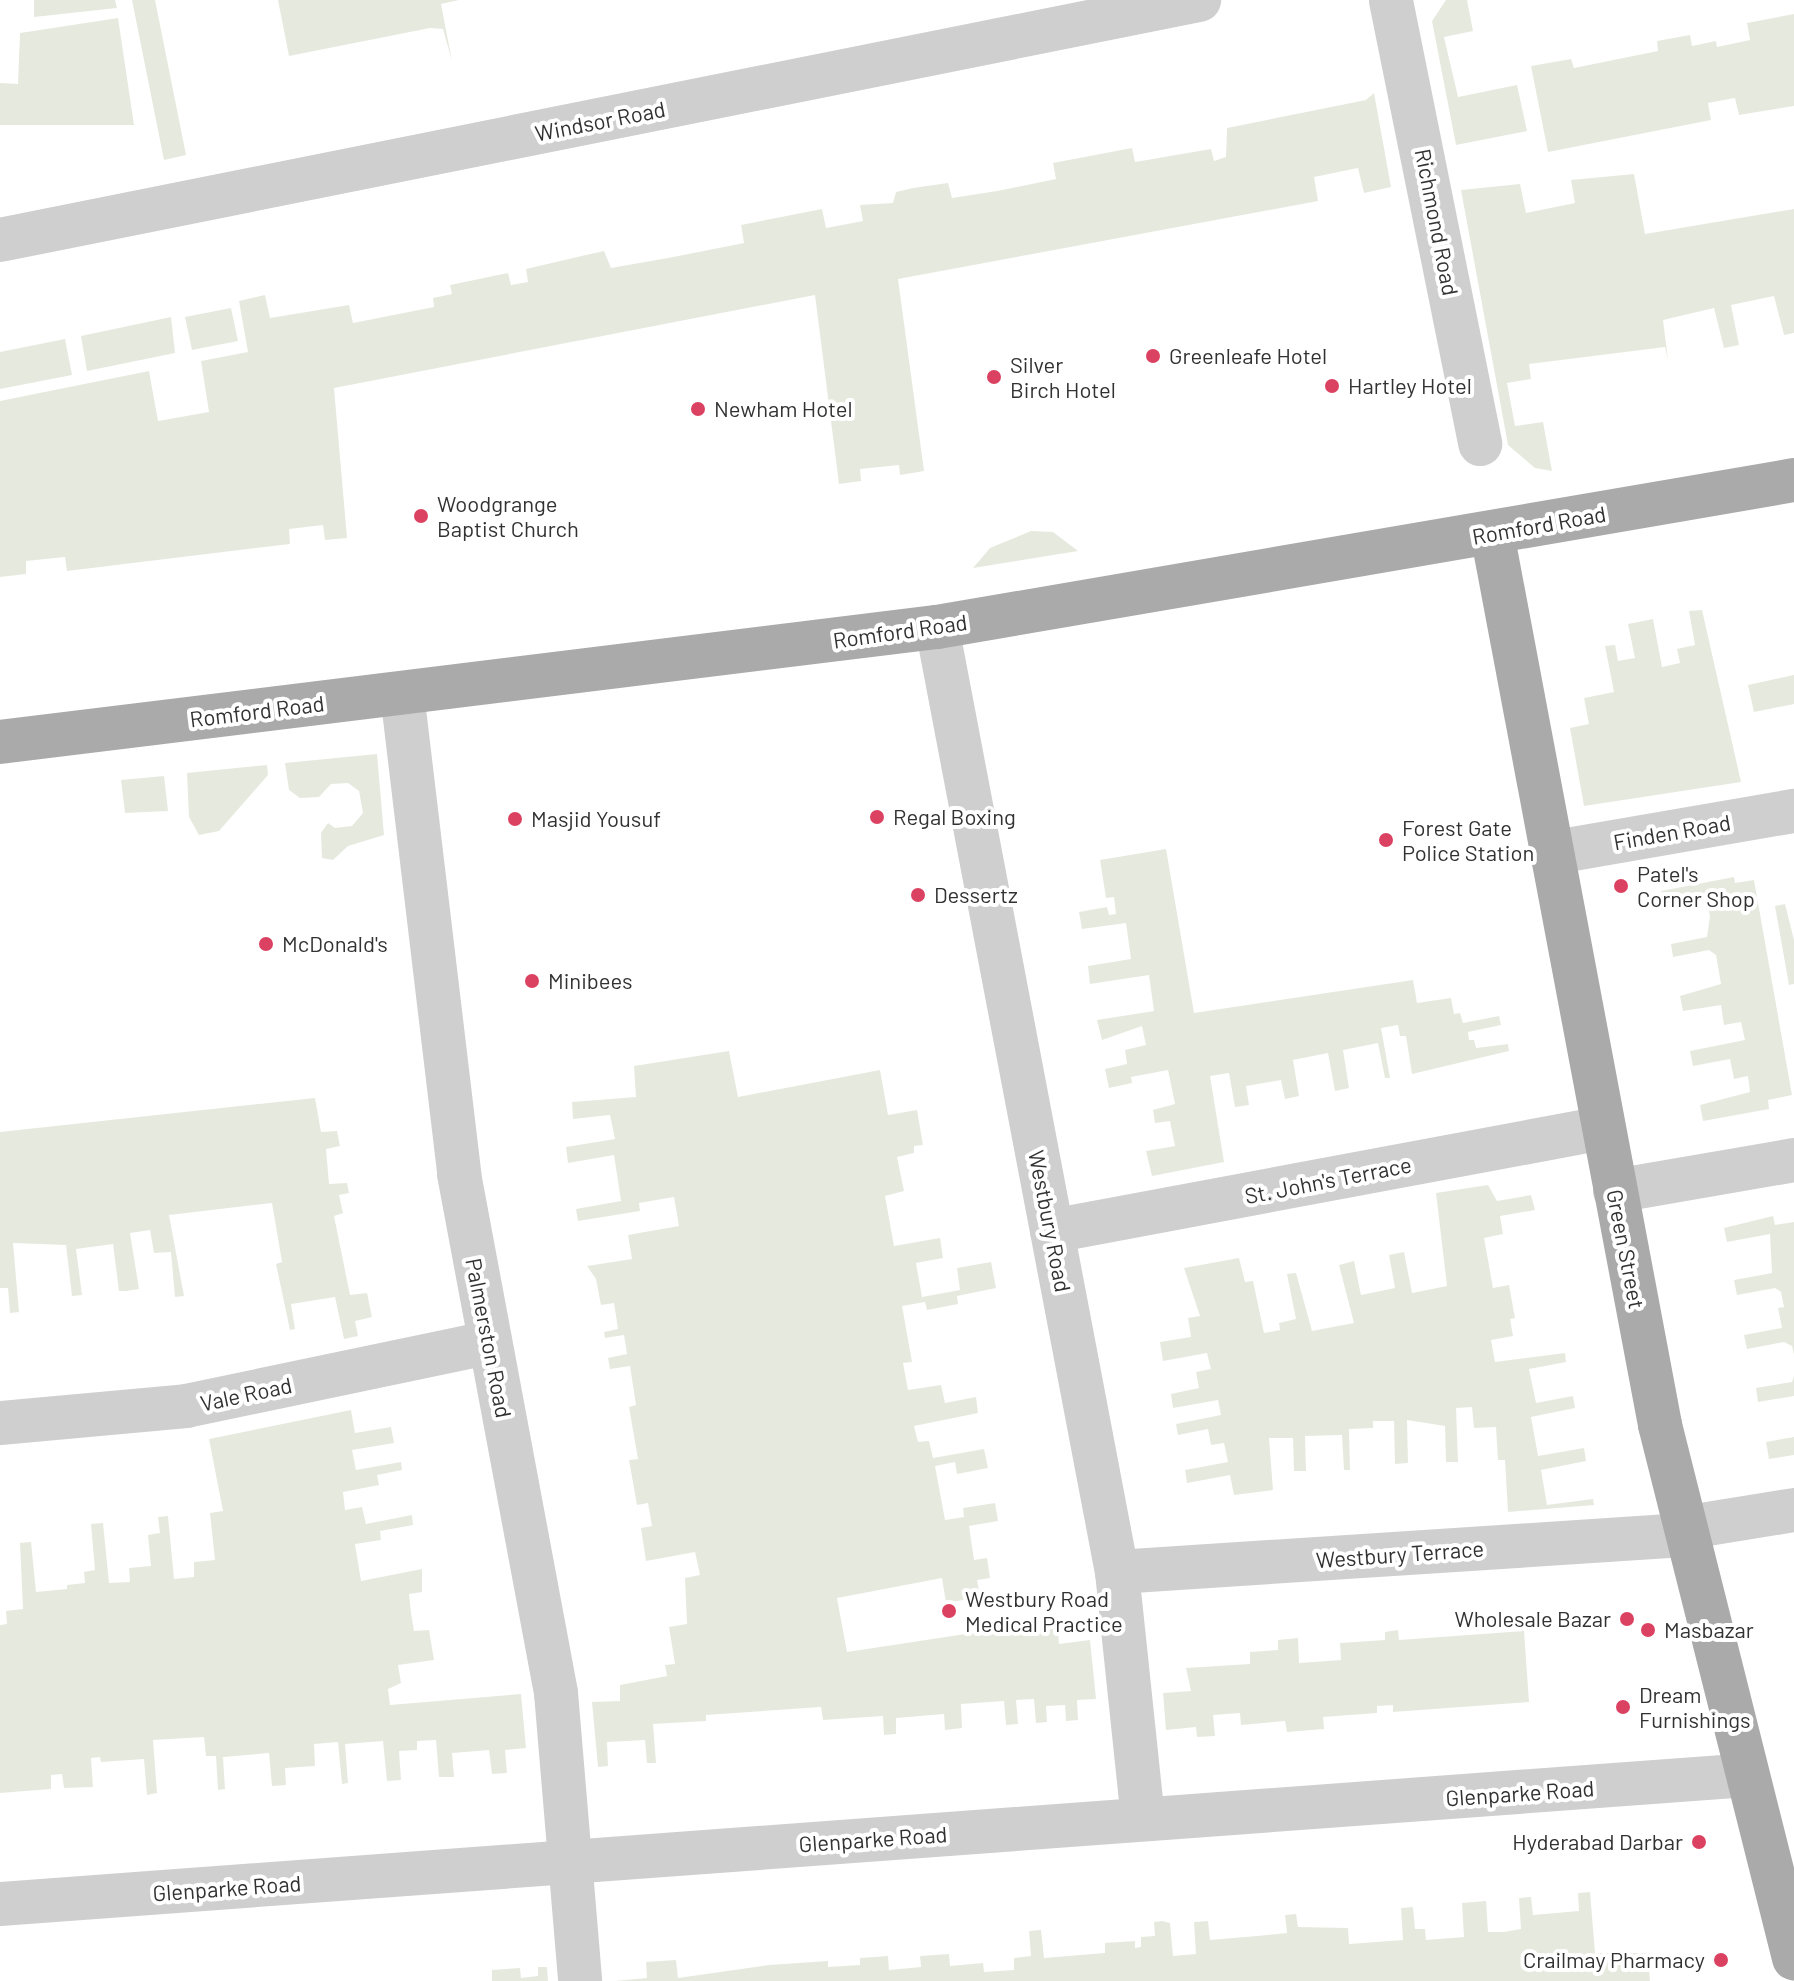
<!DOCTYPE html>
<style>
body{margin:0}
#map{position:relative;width:1794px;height:1981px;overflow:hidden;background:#fff;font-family:Barlow,sans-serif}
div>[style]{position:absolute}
.green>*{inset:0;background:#e6eade}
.minor>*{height:44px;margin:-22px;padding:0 22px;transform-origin:22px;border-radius:22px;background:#cfcfcf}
.major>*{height:44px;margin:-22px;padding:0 22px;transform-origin:22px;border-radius:22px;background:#aaa}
.dots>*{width:22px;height:22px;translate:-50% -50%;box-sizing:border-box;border:4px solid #fff;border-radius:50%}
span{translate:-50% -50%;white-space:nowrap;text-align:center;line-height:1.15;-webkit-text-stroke:8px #fff;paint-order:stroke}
.street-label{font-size:22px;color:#323232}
.poi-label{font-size:22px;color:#323232}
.left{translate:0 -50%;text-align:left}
.right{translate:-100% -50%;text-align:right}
</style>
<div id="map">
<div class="green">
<div style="clip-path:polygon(34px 0,115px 0,117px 8px,34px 17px)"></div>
<div style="clip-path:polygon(132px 0,155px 0,186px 155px,164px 160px)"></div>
<div style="clip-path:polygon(278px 0,459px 0,441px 4px,452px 61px,443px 29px,430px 28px,289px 56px)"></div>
<div style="clip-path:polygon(1446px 0,1467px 0,1473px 31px,1444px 37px,1458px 97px,1517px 85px,1527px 131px,1456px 145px,1432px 21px)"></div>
<div style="clip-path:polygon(1794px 14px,1794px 106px,1739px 115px,1735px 98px,1708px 103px,1711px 120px,1548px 152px,1531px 66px,1571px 59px,1574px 68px,1658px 51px,1657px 41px,1690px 35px,1692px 46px,1716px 41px,1717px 47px,1750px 40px,1747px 23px)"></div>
<div style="clip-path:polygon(118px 18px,134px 125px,0 125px,0 83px,18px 84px,20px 33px)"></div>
<div style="clip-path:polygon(1374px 93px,1391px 187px,1364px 193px,1358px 168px,1314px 177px,1318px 201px,898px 279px,924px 471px,900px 475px,899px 465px,860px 469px,861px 481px,839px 484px,815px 295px,334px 388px,347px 538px,325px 540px,323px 525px,289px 529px,290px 544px,67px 571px,65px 557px,26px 561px,26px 574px,0 577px,0 401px,149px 371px,158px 421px,209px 412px,201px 361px,248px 352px,239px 301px,265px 295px,270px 318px,349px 305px,353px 323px,434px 307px,433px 298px,452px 294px,450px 285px,508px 273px,511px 285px,528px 282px,526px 269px,586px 255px,604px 251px,611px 268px,668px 258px,744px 243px,741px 225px,822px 209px,826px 228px,863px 221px,860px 205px,893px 203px,896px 192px,913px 188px,948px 183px,952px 198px,997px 191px,1056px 179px,1053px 163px,1132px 148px,1135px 162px,1211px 149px,1214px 161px,1226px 157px,1227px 128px,1366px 100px)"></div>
<div style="clip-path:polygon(1634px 174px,1645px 234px,1794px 209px,1794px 333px,1784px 335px,1774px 296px,1731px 305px,1739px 345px,1724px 348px,1714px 308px,1663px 320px,1668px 360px,1665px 347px,1529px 364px,1531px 379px,1507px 383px,1515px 426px,1543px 422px,1552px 471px,1535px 468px,1508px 445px,1461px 190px,1520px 184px,1526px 213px,1575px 203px,1571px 180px)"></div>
<div style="clip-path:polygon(231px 308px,238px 341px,192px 350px,185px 317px)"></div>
<div style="clip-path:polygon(171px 317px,175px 353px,87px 371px,81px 336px)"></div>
<div style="clip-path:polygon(65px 339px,72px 375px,0 389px,0 352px)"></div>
<div style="clip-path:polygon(1031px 531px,1053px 532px,1078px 551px,973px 568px,990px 548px)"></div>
<div style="clip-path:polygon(1702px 610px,1741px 782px,1584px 806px,1570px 728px,1589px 724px,1584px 698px,1614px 692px,1605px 646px,1615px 645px,1618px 661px,1635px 658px,1628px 624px,1653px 619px,1662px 667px,1680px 663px,1677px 649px,1695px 645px,1689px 611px)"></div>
<div style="clip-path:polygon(1794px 675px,1794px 704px,1754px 712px,1748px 685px)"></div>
<div style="clip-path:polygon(377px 754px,384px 835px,348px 846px,333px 860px,322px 858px,321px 833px,328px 823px,335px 828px,352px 826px,363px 813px,359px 791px,348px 783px,331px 784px,319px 797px,300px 798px,289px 790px,285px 763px)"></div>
<div style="clip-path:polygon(267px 765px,268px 775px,219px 831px,199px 835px,189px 817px,187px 773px)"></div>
<div style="clip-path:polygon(164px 776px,168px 811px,125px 813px,121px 780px)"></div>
<div style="clip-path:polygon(1166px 849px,1194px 1013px,1413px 980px,1417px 1003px,1451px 998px,1454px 1014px,1460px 1013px,1463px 1023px,1499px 1016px,1501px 1025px,1468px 1032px,1469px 1040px,1474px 1040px,1476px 1048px,1508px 1044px,1509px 1051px,1412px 1074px,1406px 1036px,1400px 1036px,1398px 1025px,1381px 1028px,1390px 1078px,1385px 1078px,1378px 1043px,1343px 1050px,1349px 1088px,1335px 1091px,1328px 1053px,1293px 1060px,1299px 1096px,1285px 1099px,1281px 1080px,1264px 1083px,1246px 1086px,1249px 1105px,1235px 1107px,1229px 1073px,1210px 1076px,1224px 1162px,1152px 1176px,1146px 1151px,1175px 1146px,1170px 1121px,1155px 1123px,1153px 1110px,1175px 1104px,1168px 1070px,1131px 1077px,1132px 1083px,1109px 1088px,1105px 1069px,1127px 1064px,1125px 1050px,1146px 1045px,1142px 1026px,1102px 1040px,1097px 1020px,1154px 1011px,1149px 975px,1090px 984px,1088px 966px,1131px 959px,1126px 923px,1082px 929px,1079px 912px,1107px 907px,1109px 915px,1116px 914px,1114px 897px,1106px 898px,1100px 860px)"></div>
<div style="clip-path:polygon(1734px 877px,1735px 883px,1754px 880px,1792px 1095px,1768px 1100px,1769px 1109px,1703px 1121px,1700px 1105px,1750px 1092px,1748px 1076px,1734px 1079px,1730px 1059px,1693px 1066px,1690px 1051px,1745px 1040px,1741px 1022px,1724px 1025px,1721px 1005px,1683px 1011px,1680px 996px,1721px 984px,1716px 955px,1709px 950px,1673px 957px,1671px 944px,1707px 937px,1710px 916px,1706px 899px,1664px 906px,1661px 891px)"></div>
<div style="clip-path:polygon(1785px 904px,1794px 940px,1794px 984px,1789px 985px,1775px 906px)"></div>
<div style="clip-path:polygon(729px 1051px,738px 1097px,880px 1070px,888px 1115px,917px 1110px,923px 1145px,914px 1146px,914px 1153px,897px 1157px,904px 1191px,885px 1196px,894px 1246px,940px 1238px,943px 1258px,916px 1263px,922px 1297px,960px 1290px,957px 1268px,991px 1262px,996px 1288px,957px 1296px,958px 1304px,927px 1310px,925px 1302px,902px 1306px,912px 1362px,903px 1363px,908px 1390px,941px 1385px,945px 1403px,976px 1397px,978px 1413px,914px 1426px,918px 1442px,929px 1441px,933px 1458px,984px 1449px,988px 1468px,957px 1474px,955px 1462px,935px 1466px,945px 1520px,964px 1517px,963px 1508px,995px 1503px,998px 1521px,969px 1526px,974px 1560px,987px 1558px,990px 1578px,977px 1580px,980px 1597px,946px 1603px,942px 1578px,837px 1598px,847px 1652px,1057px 1620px,1059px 1644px,1090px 1640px,1096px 1699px,1077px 1700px,1078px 1720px,1066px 1721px,1065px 1705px,1046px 1706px,1047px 1722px,1036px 1723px,1034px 1699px,1016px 1700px,1018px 1724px,1006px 1725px,1004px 1701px,961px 1704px,962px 1728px,945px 1730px,944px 1714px,896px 1718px,896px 1734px,884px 1735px,883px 1716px,823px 1720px,821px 1707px,706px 1715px,706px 1721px,653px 1724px,656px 1763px,647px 1763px,645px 1740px,607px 1742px,608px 1766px,598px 1767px,592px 1702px,620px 1701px,620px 1685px,667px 1676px,665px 1665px,675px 1664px,669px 1627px,687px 1624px,685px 1578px,700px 1575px,695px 1552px,646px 1561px,641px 1528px,652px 1526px,648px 1503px,637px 1505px,629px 1460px,638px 1459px,629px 1407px,636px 1405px,630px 1366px,610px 1369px,608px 1358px,627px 1354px,624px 1335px,605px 1338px,604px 1332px,618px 1329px,614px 1303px,601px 1305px,596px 1279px,587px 1266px,632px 1259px,628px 1235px,679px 1226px,674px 1197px,639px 1203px,640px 1211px,578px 1221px,576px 1209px,621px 1201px,614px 1155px,568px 1163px,566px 1147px,615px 1139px,610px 1115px,573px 1119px,572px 1102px,636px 1097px,634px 1066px)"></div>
<div style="clip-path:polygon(315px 1098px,321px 1132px,337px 1131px,340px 1146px,326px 1149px,329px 1184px,347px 1183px,349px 1193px,339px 1195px,343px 1213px,334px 1216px,350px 1295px,367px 1293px,372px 1317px,355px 1321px,358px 1336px,344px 1339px,335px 1297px,291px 1304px,295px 1329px,290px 1330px,276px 1264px,282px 1262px,272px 1203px,169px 1215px,184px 1296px,175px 1297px,171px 1252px,154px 1253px,150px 1230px,130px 1233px,139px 1289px,126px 1291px,119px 1291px,113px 1244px,76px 1249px,82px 1295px,72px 1296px,66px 1245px,13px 1243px,19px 1312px,10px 1313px,8px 1288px,0 1288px,0 1132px)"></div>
<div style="clip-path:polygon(1488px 1185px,1497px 1201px,1531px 1195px,1535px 1210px,1500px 1216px,1503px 1234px,1484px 1238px,1493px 1288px,1509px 1285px,1515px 1318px,1510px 1319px,1513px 1336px,1491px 1340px,1495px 1362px,1565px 1353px,1566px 1362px,1529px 1369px,1536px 1403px,1573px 1396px,1575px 1408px,1531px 1417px,1538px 1456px,1584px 1448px,1586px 1461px,1541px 1470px,1547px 1505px,1593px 1499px,1594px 1505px,1508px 1512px,1505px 1460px,1498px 1460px,1496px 1427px,1474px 1428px,1472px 1407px,1456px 1408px,1458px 1462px,1446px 1462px,1445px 1426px,1407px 1420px,1408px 1463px,1395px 1464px,1394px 1421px,1373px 1421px,1373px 1428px,1349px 1429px,1350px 1470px,1344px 1470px,1342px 1435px,1305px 1436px,1306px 1471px,1294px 1471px,1293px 1438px,1269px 1438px,1273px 1490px,1234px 1495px,1230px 1475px,1187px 1483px,1185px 1470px,1228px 1462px,1224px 1443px,1211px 1445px,1208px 1429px,1178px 1435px,1176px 1424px,1221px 1415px,1218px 1400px,1173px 1408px,1171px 1394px,1199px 1388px,1196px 1372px,1211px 1369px,1207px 1353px,1163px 1361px,1160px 1342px,1191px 1337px,1188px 1318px,1200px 1316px,1184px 1268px,1239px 1258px,1245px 1282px,1253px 1281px,1264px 1333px,1280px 1330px,1279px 1323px,1296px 1319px,1287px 1274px,1296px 1273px,1312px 1331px,1354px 1323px,1339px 1265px,1354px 1261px,1361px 1295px,1395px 1288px,1389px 1255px,1404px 1252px,1412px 1293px,1447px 1286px,1436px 1193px)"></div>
<div style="clip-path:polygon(1773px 1216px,1775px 1225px,1794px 1222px,1794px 1355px,1792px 1346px,1784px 1342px,1747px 1349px,1744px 1335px,1782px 1328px,1778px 1308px,1784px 1307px,1781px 1292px,1775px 1288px,1737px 1295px,1734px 1280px,1772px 1273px,1770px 1234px,1727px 1242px,1724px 1228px)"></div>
<div style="clip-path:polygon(1794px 1376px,1794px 1396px,1758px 1402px,1756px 1388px,1792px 1382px)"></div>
<div style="clip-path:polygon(351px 1410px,355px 1433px,391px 1427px,394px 1443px,352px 1450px,356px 1470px,401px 1462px,402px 1470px,377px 1475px,379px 1485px,343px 1492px,345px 1510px,362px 1507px,366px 1524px,412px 1515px,413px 1525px,380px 1531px,381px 1540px,355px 1544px,361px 1581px,422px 1569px,422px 1592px,409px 1594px,411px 1613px,414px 1631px,429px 1630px,434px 1660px,398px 1665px,401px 1683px,388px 1689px,390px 1705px,521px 1694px,526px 1748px,505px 1750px,507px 1773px,492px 1774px,489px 1750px,452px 1753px,454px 1777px,439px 1777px,436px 1740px,417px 1741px,417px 1750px,399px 1751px,401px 1780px,387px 1781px,383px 1741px,345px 1744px,348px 1783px,342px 1784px,338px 1742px,314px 1744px,315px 1766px,285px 1768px,286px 1785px,272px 1786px,269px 1753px,223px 1757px,225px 1789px,218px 1790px,216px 1756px,206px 1756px,204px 1737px,153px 1740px,157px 1793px,147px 1795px,144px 1759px,101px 1762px,100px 1757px,91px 1758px,93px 1787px,64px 1788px,62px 1774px,51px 1775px,51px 1789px,0 1793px,0 1625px,7px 1624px,6px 1611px,23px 1609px,20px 1543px,31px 1542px,36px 1592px,67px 1589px,67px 1585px,85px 1583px,84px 1572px,95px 1570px,91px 1524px,103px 1523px,109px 1583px,130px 1582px,129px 1568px,151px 1566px,148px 1535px,160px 1533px,158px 1517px,168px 1516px,174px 1579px,194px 1577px,194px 1562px,215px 1560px,210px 1513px,223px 1511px,209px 1439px)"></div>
<div style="clip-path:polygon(1794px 1437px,1794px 1455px,1769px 1459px,1766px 1442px)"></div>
<div style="clip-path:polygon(1398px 1630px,1399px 1640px,1524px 1631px,1529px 1702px,1393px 1712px,1393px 1705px,1377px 1706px,1377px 1713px,1323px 1717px,1324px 1729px,1287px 1732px,1285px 1721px,1241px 1725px,1240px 1713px,1213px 1715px,1215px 1736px,1197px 1737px,1196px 1727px,1166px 1730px,1163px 1693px,1191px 1691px,1186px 1668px,1250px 1664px,1250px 1652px,1278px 1650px,1278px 1640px,1298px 1638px,1299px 1663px,1341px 1660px,1340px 1643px,1385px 1640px,1385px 1632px)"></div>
<div style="clip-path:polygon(1590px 1892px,1595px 1953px,1647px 1953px,1650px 1981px,615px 1981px,647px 1978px,646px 1962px,676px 1960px,678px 1978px,769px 1965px,828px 1961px,828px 1967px,860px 1965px,860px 1958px,888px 1956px,889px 1970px,921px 1967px,920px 1956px,949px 1954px,950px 1966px,983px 1963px,984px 1972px,1014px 1970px,1014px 1958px,1031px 1956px,1029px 1931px,1041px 1930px,1044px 1958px,1105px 1953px,1105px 1943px,1135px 1941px,1135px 1948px,1141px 1947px,1141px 1937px,1155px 1936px,1154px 1922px,1162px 1921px,1170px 1923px,1173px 1956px,1196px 1954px,1194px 1922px,1208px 1921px,1210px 1940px,1257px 1936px,1287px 1933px,1285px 1915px,1296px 1914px,1298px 1927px,1348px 1928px,1349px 1944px,1403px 1940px,1401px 1908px,1413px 1907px,1415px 1929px,1425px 1929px,1426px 1940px,1464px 1937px,1462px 1903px,1486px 1901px,1488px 1932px,1504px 1932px,1521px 1929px,1519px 1898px,1531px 1897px,1533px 1915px,1579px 1911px,1578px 1893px)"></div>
<div style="clip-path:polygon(538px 1967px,547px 1967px,548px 1981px,492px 1981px,492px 1970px,520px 1968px,521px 1978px,538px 1976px)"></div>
</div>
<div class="minor">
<div style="left:1391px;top:1px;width:452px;rotate:78.6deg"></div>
<div style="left:0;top:240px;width:1223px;rotate:-11.32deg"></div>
<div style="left:937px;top:627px;width:962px;rotate:79.22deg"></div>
<div style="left:1117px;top:1572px;width:247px;rotate:84deg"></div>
<div style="left:402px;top:693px;width:484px;rotate:83.2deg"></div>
<div style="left:459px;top:1174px;width:528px;rotate:79.41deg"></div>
<div style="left:556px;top:1693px;width:289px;rotate:85.2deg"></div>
<div style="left:1550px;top:853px;width:248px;rotate:-9.8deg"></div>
<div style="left:1615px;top:1191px;width:182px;rotate:-9.8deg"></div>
<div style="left:1052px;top:1231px;width:561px;rotate:-10.59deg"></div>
<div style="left:0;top:1423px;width:187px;rotate:-5.2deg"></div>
<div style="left:186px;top:1406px;width:309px;rotate:-11.8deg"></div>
<div style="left:1683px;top:1528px;width:112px;rotate:-9.2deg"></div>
<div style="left:1117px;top:1572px;width:568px;rotate:-3.73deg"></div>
<div style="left:0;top:1904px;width:1752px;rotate:-4.22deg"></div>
</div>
<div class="major">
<div style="left:1492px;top:533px;width:908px;rotate:79.33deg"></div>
<div style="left:1660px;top:1425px;width:550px;rotate:75.89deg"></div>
<div style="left:0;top:742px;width:944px;rotate:-7deg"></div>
<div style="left:937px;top:627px;width:870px;rotate:-9.73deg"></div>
</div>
<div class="dots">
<div style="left:1153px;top:356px;background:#db4262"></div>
<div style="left:994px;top:377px;background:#db4262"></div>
<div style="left:1332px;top:386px;background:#db4262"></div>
<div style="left:698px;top:409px;background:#db4262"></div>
<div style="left:421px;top:516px;background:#db4262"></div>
<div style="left:877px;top:817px;background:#db4262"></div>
<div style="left:515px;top:819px;background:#db4262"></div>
<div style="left:1386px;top:840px;background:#db4262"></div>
<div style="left:1621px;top:886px;background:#db4262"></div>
<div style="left:918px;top:895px;background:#db4262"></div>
<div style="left:266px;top:944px;background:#db4262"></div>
<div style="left:532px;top:981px;background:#db4262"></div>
<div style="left:949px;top:1611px;background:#db4262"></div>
<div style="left:1627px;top:1619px;background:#db4262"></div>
<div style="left:1648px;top:1630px;background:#db4262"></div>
<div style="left:1623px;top:1707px;background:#db4262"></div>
<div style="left:1699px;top:1842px;background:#db4262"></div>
<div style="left:1721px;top:1960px;background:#db4262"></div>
</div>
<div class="street-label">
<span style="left:600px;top:121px;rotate:-11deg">Windsor Road</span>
<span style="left:1437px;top:222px;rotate:79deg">Richmond Road</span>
<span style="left:1539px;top:525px;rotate:-10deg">Romford Road</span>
<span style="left:900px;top:631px;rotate:-8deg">Romford Road</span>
<span style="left:257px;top:711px;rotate:-7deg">Romford Road</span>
<span style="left:1672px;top:832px;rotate:-10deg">Finden Road</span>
<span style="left:1328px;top:1180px;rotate:-11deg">St. John's Terrace</span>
<span style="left:1050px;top:1221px;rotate:79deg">Westbury Road</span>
<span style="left:1626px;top:1249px;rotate:79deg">Green Street</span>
<span style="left:489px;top:1338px;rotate:79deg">Palmerston Road</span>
<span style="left:246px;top:1394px;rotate:-12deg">Vale Road</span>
<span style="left:1400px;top:1554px;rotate:-4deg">Westbury Terrace</span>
<span style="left:1520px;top:1793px;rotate:-4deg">Glenparke Road</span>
<span style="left:873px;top:1839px;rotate:-4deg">Glenparke Road</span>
<span style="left:227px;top:1888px;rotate:-4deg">Glenparke Road</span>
</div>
<div class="poi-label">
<span class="left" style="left:1169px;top:356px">Greenleafe Hotel</span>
<span class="left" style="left:1010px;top:377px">Silver<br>Birch Hotel</span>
<span class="left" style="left:1348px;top:386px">Hartley Hotel</span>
<span class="left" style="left:714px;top:409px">Newham Hotel</span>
<span class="left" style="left:437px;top:516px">Woodgrange<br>Baptist Church</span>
<span class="left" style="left:893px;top:817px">Regal Boxing</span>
<span class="left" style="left:531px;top:819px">Masjid Yousuf</span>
<span class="left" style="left:1402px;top:840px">Forest Gate<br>Police Station</span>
<span class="left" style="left:1637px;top:886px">Patel's<br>Corner Shop</span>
<span class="left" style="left:934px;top:895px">Dessertz</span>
<span class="left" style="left:282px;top:944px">McDonald's</span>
<span class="left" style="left:548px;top:981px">Minibees</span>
<span class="left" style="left:965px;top:1611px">Westbury Road<br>Medical Practice</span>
<span class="right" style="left:1611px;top:1619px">Wholesale Bazar</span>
<span class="left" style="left:1664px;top:1630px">Masbazar</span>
<span class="left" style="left:1639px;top:1707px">Dream<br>Furnishings</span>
<span class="right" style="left:1683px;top:1842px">Hyderabad Darbar</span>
<span class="right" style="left:1705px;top:1960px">Crailmay Pharmacy</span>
</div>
</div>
